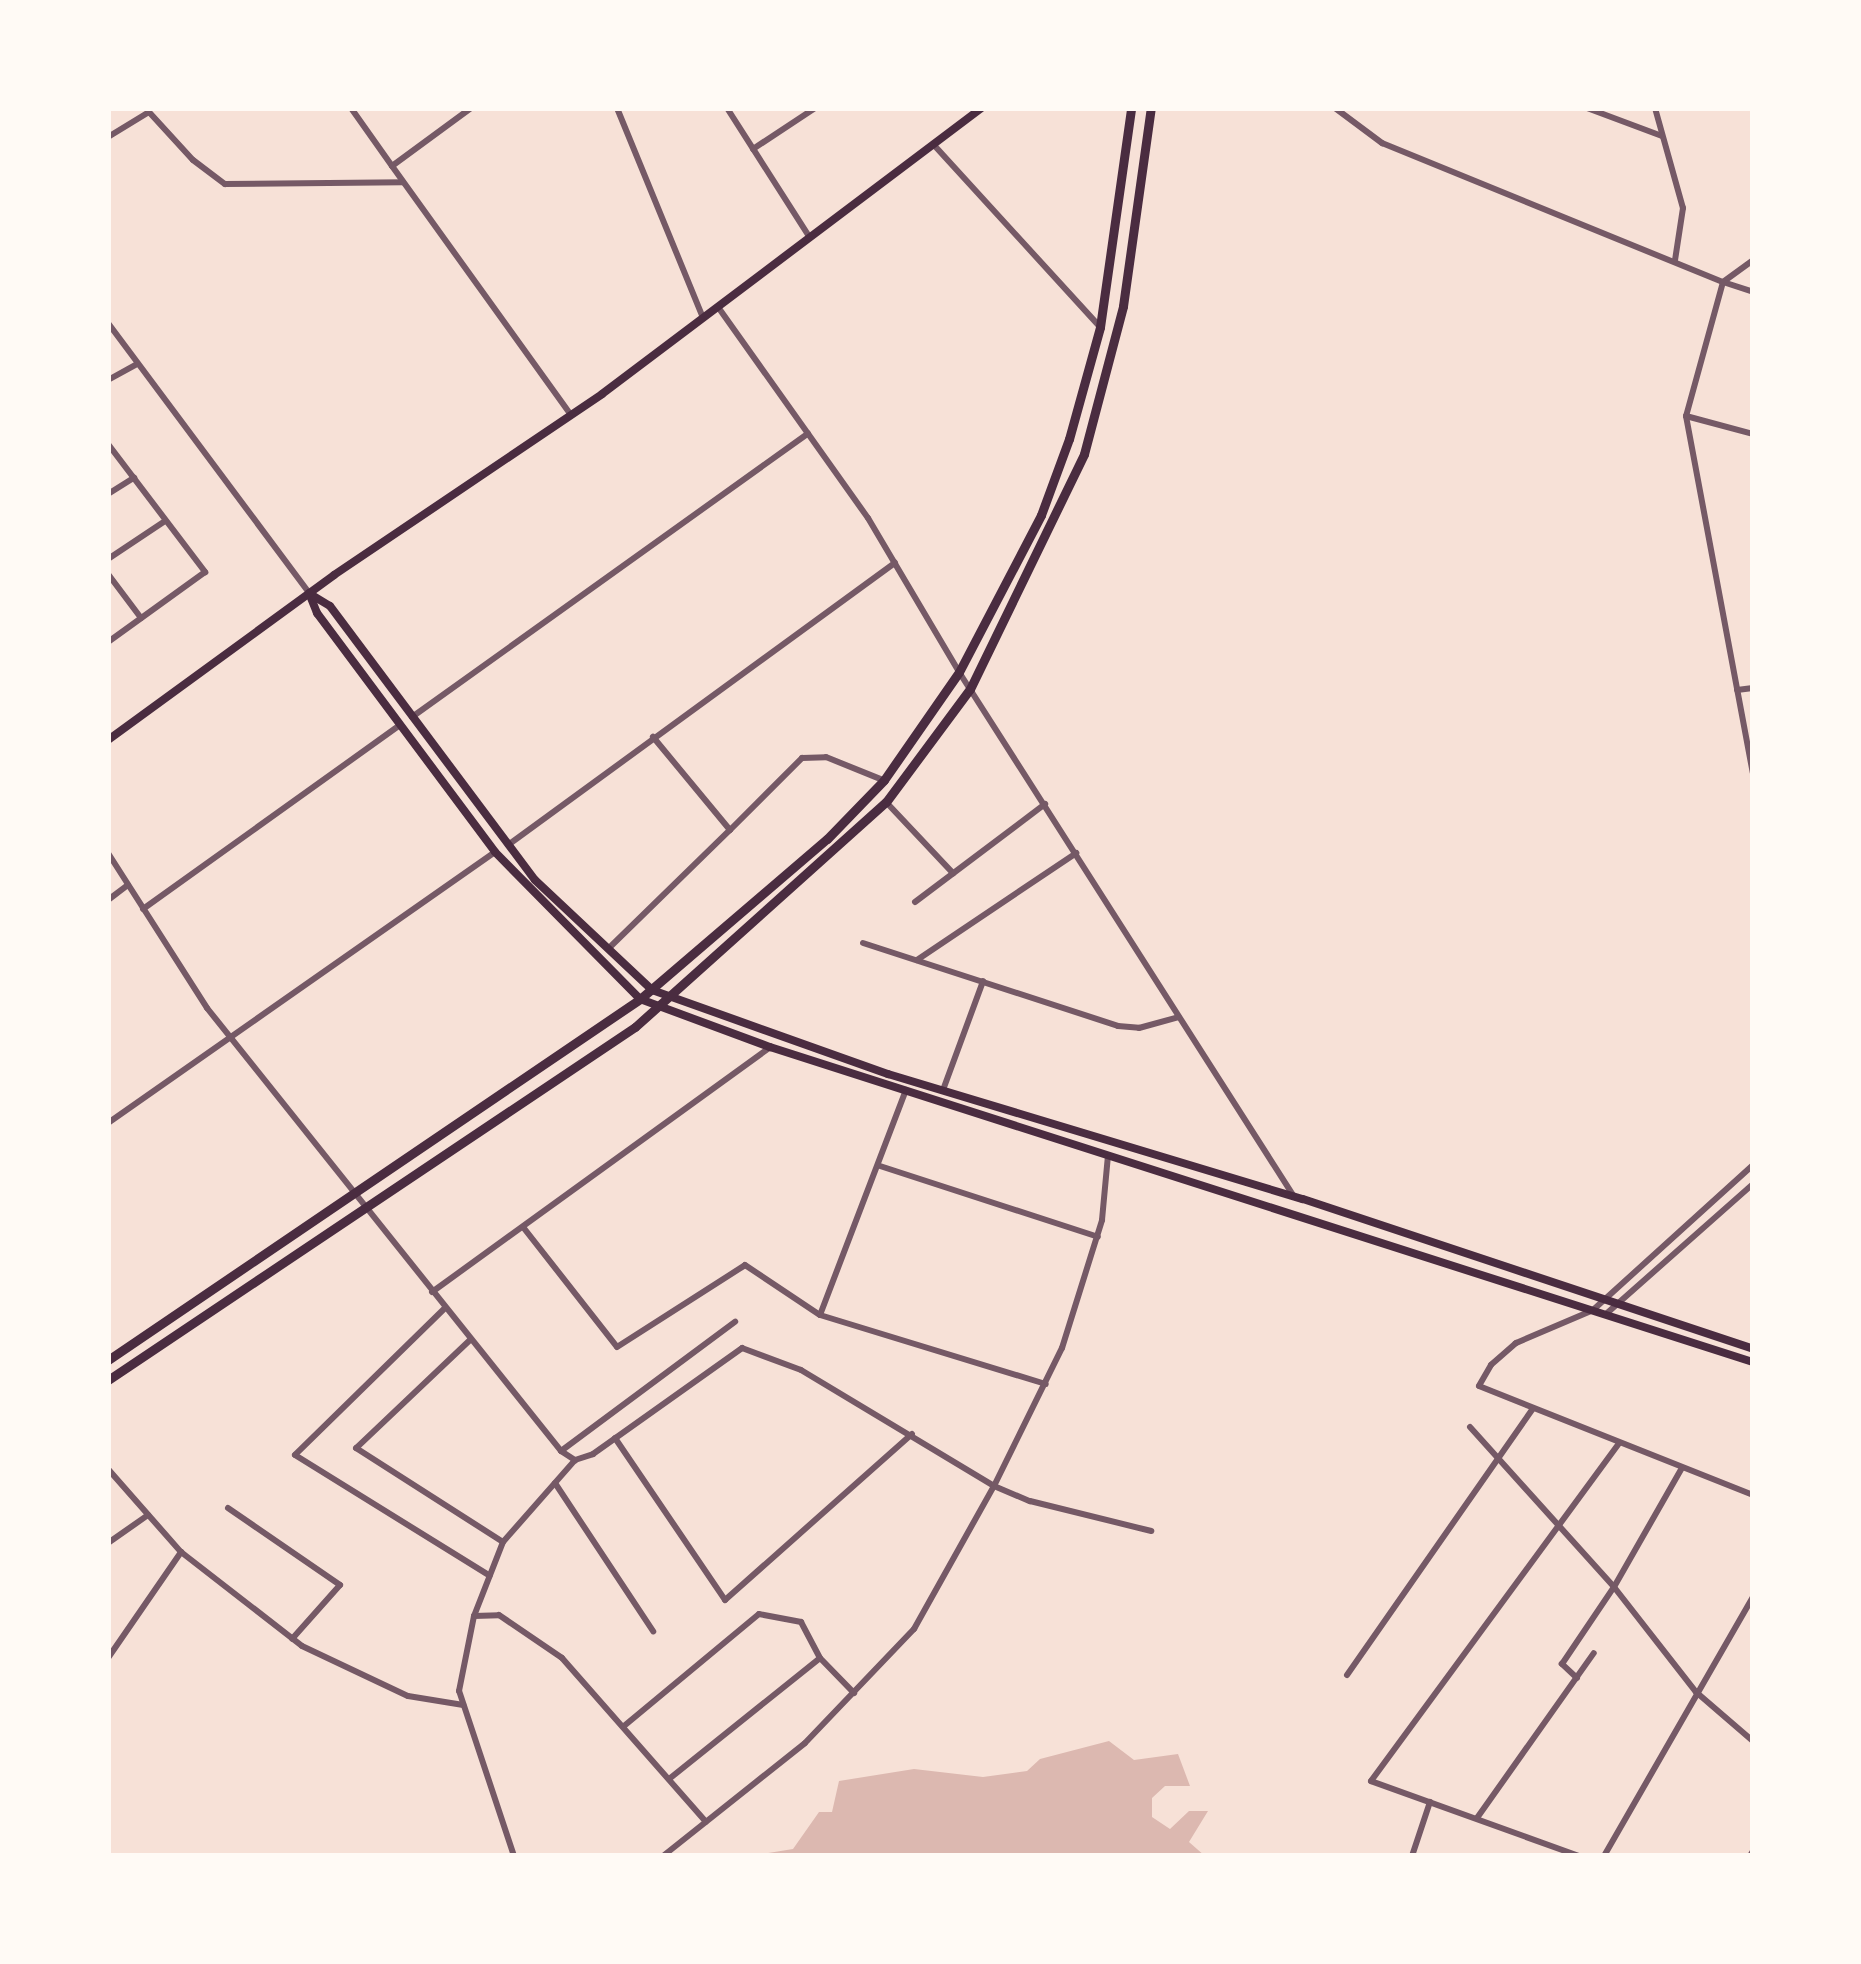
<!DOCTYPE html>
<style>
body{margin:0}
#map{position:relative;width:1861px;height:1964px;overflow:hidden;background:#f7e1d7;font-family:Lato,sans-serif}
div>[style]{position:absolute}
.water>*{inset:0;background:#dcb8b0}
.minor>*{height:6px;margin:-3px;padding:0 3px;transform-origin:3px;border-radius:3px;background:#755966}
.tertiary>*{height:6px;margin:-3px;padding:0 3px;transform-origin:3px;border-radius:3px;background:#755966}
.secondary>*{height:8px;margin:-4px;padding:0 4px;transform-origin:4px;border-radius:4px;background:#4a2c40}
.primary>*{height:9px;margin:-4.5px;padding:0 4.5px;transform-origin:4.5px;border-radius:4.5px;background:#4a2c40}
span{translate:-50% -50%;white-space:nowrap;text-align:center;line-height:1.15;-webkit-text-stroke:9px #fffaf5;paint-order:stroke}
.frame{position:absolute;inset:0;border:111px solid #fffaf5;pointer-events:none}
</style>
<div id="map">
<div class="water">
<div style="clip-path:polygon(1109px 1741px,1134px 1760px,1178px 1754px,1190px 1786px,1165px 1786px,1152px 1798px,1152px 1817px,1170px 1829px,1189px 1811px,1208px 1811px,1189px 1842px,1205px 1856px,749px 1856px,793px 1849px,819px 1812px,832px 1812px,839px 1781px,914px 1769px,983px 1777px,1027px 1771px,1040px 1759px)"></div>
</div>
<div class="minor">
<div style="left:351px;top:108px;width:71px;rotate:54.7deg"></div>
<div style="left:471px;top:108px;width:98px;rotate:143.7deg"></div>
<div style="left:392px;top:166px;width:307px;rotate:54.3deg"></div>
<div style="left:617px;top:108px;width:227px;rotate:67.7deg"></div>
<div style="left:1587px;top:108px;width:80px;rotate:20.5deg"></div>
<div style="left:1655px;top:108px;width:104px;rotate:74.4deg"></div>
<div style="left:1683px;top:208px;width:53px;rotate:98.7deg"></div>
<div style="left:108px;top:137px;width:48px;rotate:-31.4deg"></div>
<div style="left:149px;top:112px;width:65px;rotate:47.5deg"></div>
<div style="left:193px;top:160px;width:40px;rotate:37deg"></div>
<div style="left:225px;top:184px;width:178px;rotate:-0.6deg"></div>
<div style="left:933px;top:144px;width:248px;rotate:47.6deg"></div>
<div style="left:753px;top:149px;width:74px;rotate:-33.5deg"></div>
<div style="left:1723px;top:282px;width:37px;rotate:-36deg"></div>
<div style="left:1723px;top:282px;width:32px;rotate:18deg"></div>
<div style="left:718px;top:307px;width:259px;rotate:54.6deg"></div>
<div style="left:868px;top:518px;width:179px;rotate:59.4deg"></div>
<div style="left:959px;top:672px;width:621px;rotate:57.44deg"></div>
<div style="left:108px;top:323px;width:337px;rotate:53.3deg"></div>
<div style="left:108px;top:380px;width:33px;rotate:-29deg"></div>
<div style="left:1686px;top:416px;width:69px;rotate:15deg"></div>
<div style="left:108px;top:444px;width:161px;rotate:52.8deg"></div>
<div style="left:205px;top:572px;width:120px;rotate:144.2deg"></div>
<div style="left:108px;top:494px;width:31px;rotate:-32deg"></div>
<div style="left:108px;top:559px;width:69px;rotate:-33.7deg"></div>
<div style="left:108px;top:574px;width:55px;rotate:53.1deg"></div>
<div style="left:1737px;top:690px;width:16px;rotate:-7deg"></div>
<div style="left:412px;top:717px;width:487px;rotate:-35.6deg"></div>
<div style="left:886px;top:802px;width:98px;rotate:46.7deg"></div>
<div style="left:730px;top:830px;width:102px;rotate:-45deg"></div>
<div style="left:802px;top:758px;width:24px;rotate:-2deg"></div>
<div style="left:826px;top:757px;width:61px;rotate:22deg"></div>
<div style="left:508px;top:845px;width:479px;rotate:-36.1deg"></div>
<div style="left:108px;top:853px;width:184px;rotate:57.4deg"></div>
<div style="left:207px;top:1008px;width:567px;rotate:51.37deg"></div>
<div style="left:561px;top:1451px;width:217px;rotate:-36.6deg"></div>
<div style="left:108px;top:900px;width:25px;rotate:-37deg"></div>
<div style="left:915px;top:902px;width:163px;rotate:-37deg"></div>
<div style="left:143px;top:909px;width:316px;rotate:-35.6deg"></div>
<div style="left:863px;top:943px;width:268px;rotate:18deg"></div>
<div style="left:1118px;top:1026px;width:21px;rotate:5deg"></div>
<div style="left:1139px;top:1028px;width:41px;rotate:-15.4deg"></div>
<div style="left:609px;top:948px;width:169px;rotate:-44.3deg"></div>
<div style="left:730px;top:830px;width:121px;rotate:-129.6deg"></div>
<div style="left:917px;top:960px;width:192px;rotate:-33.9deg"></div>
<div style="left:943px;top:1090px;width:116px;rotate:-69.8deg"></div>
<div style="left:108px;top:1123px;width:472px;rotate:-35deg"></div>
<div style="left:880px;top:1166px;width:229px;rotate:18deg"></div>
<div style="left:523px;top:1227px;width:152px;rotate:51.9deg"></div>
<div style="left:617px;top:1347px;width:152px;rotate:-32.6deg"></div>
<div style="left:745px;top:1265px;width:90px;rotate:33.7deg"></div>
<div style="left:820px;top:1315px;width:236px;rotate:17deg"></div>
<div style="left:432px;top:1292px;width:416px;rotate:-35.9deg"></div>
<div style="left:445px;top:1308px;width:210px;rotate:135.6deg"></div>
<div style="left:295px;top:1455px;width:229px;rotate:31.8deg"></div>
<div style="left:1591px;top:1311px;width:82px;rotate:156.9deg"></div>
<div style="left:1516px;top:1343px;width:33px;rotate:139deg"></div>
<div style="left:1491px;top:1365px;width:24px;rotate:120deg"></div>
<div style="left:1479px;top:1386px;width:295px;rotate:21.7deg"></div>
<div style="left:820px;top:1315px;width:241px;rotate:-69.1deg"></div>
<div style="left:470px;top:1340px;width:157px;rotate:136.5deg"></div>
<div style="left:356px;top:1448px;width:174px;rotate:32.6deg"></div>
<div style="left:1470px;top:1427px;width:215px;rotate:48deg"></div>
<div style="left:1614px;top:1587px;width:133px;rotate:52deg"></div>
<div style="left:1696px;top:1692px;width:75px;rotate:40.7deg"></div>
<div style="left:615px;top:1438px;width:196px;rotate:55.8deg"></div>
<div style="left:725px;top:1600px;width:250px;rotate:-41.6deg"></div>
<div style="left:561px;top:1451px;width:17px;rotate:33deg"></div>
<div style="left:575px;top:1460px;width:19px;rotate:-18deg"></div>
<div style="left:593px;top:1454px;width:183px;rotate:-35.4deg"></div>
<div style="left:742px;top:1348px;width:63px;rotate:20.4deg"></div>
<div style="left:801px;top:1370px;width:225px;rotate:31deg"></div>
<div style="left:994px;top:1486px;width:39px;rotate:23deg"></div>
<div style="left:1030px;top:1501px;width:125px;rotate:13.9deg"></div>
<div style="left:108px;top:1469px;width:111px;rotate:48.7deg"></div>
<div style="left:181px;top:1552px;width:153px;rotate:37.8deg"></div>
<div style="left:302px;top:1646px;width:117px;rotate:25.3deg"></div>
<div style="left:408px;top:1696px;width:56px;rotate:9.3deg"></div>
<div style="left:555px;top:1483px;width:178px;rotate:56.5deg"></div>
<div style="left:228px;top:1508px;width:136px;rotate:34.5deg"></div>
<div style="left:340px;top:1585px;width:72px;rotate:131.6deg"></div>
<div style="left:108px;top:1543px;width:49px;rotate:-35deg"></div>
<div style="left:474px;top:1616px;width:25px;rotate:-2deg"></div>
<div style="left:499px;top:1615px;width:76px;rotate:34.3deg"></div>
<div style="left:562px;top:1658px;width:218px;rotate:48.7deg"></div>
<div style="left:108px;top:1658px;width:129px;rotate:-55.4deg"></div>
<div style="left:1347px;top:1675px;width:325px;rotate:-55.1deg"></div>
<div style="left:1577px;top:1678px;width:21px;rotate:-137deg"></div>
<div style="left:1562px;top:1664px;width:93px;rotate:-56deg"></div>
<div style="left:1614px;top:1587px;width:137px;rotate:-60.3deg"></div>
<div style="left:624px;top:1726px;width:175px;rotate:-39.7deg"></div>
<div style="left:759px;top:1614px;width:43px;rotate:10.8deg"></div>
<div style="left:801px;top:1622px;width:41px;rotate:62.2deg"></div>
<div style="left:820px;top:1658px;width:49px;rotate:45.8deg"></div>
<div style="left:669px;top:1779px;width:193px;rotate:-38.7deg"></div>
<div style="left:1477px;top:1818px;width:202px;rotate:-54.7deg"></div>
<div style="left:514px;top:1856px;width:174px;rotate:-108.4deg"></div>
<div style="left:459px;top:1691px;width:76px;rotate:-78.7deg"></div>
<div style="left:474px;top:1616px;width:79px;rotate:-68.6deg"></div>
<div style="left:503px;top:1542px;width:109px;rotate:-48.7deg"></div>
<div style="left:663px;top:1856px;width:181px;rotate:-38.5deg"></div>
<div style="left:805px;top:1743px;width:158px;rotate:-46.3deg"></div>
<div style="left:914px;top:1629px;width:164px;rotate:-60.8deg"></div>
<div style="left:994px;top:1486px;width:154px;rotate:-63.8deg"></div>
<div style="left:1062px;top:1348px;width:134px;rotate:-72.6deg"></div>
<div style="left:1102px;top:1220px;width:65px;rotate:-84.7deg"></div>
<div style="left:1412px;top:1856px;width:57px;rotate:-71.6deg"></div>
<div style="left:1579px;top:1856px;width:221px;rotate:-160.2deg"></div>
<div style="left:1371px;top:1781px;width:419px;rotate:-53.7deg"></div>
<div style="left:1604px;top:1856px;width:299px;rotate:-60.1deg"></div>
<div style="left:1750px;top:1856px;width:6px;rotate:-59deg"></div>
</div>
<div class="tertiary">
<div style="left:727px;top:108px;width:152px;rotate:57.4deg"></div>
<div style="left:1335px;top:108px;width:59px;rotate:36.7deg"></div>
<div style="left:1382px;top:143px;width:368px;rotate:22.2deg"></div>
<div style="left:1723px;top:282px;width:139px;rotate:105.4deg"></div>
<div style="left:1686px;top:416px;width:363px;rotate:79.4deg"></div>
<div style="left:1593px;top:1310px;width:216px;rotate:-42.2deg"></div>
<div style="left:1606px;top:1314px;width:196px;rotate:-41.5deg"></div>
</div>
<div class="secondary">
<div style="left:309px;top:593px;width:22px;rotate:68deg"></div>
<div style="left:317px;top:613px;width:298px;rotate:53.3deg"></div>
<div style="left:495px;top:852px;width:206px;rotate:45.4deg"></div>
<div style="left:640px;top:999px;width:139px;rotate:20.3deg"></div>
<div style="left:770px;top:1047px;width:1032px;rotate:17.77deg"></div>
<div style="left:310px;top:594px;width:23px;rotate:31deg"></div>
<div style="left:330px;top:606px;width:342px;rotate:53.2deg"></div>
<div style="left:535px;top:880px;width:161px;rotate:43.2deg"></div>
<div style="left:652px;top:990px;width:251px;rotate:19.6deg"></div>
<div style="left:888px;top:1074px;width:433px;rotate:16.8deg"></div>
<div style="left:1303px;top:1199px;width:474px;rotate:18.4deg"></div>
<div style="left:108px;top:740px;width:280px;rotate:-36.1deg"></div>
<div style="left:334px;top:575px;width:323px;rotate:-34deg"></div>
<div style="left:602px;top:394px;width:475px;rotate:-37deg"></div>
</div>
<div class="primary">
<div style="left:108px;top:1360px;width:643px;rotate:-34.16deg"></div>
<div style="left:640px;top:999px;width:246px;rotate:-40.6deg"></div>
<div style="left:827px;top:839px;width:82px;rotate:-46deg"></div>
<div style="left:884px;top:780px;width:131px;rotate:-55.2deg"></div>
<div style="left:959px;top:672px;width:177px;rotate:-62.4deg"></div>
<div style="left:1041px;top:515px;width:81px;rotate:-69.8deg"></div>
<div style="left:1069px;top:439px;width:116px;rotate:-74.5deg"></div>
<div style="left:1100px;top:327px;width:221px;rotate:-81.9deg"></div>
<div style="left:108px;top:1380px;width:634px;rotate:-33.82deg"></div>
<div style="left:635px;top:1027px;width:337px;rotate:-41.9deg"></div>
<div style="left:886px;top:802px;width:141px;rotate:-53.4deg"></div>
<div style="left:970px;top:689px;width:261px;rotate:-64.1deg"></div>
<div style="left:1084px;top:454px;width:153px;rotate:-75.2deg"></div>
<div style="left:1123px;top:306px;width:200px;rotate:-82deg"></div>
</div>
<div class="frame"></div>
</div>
